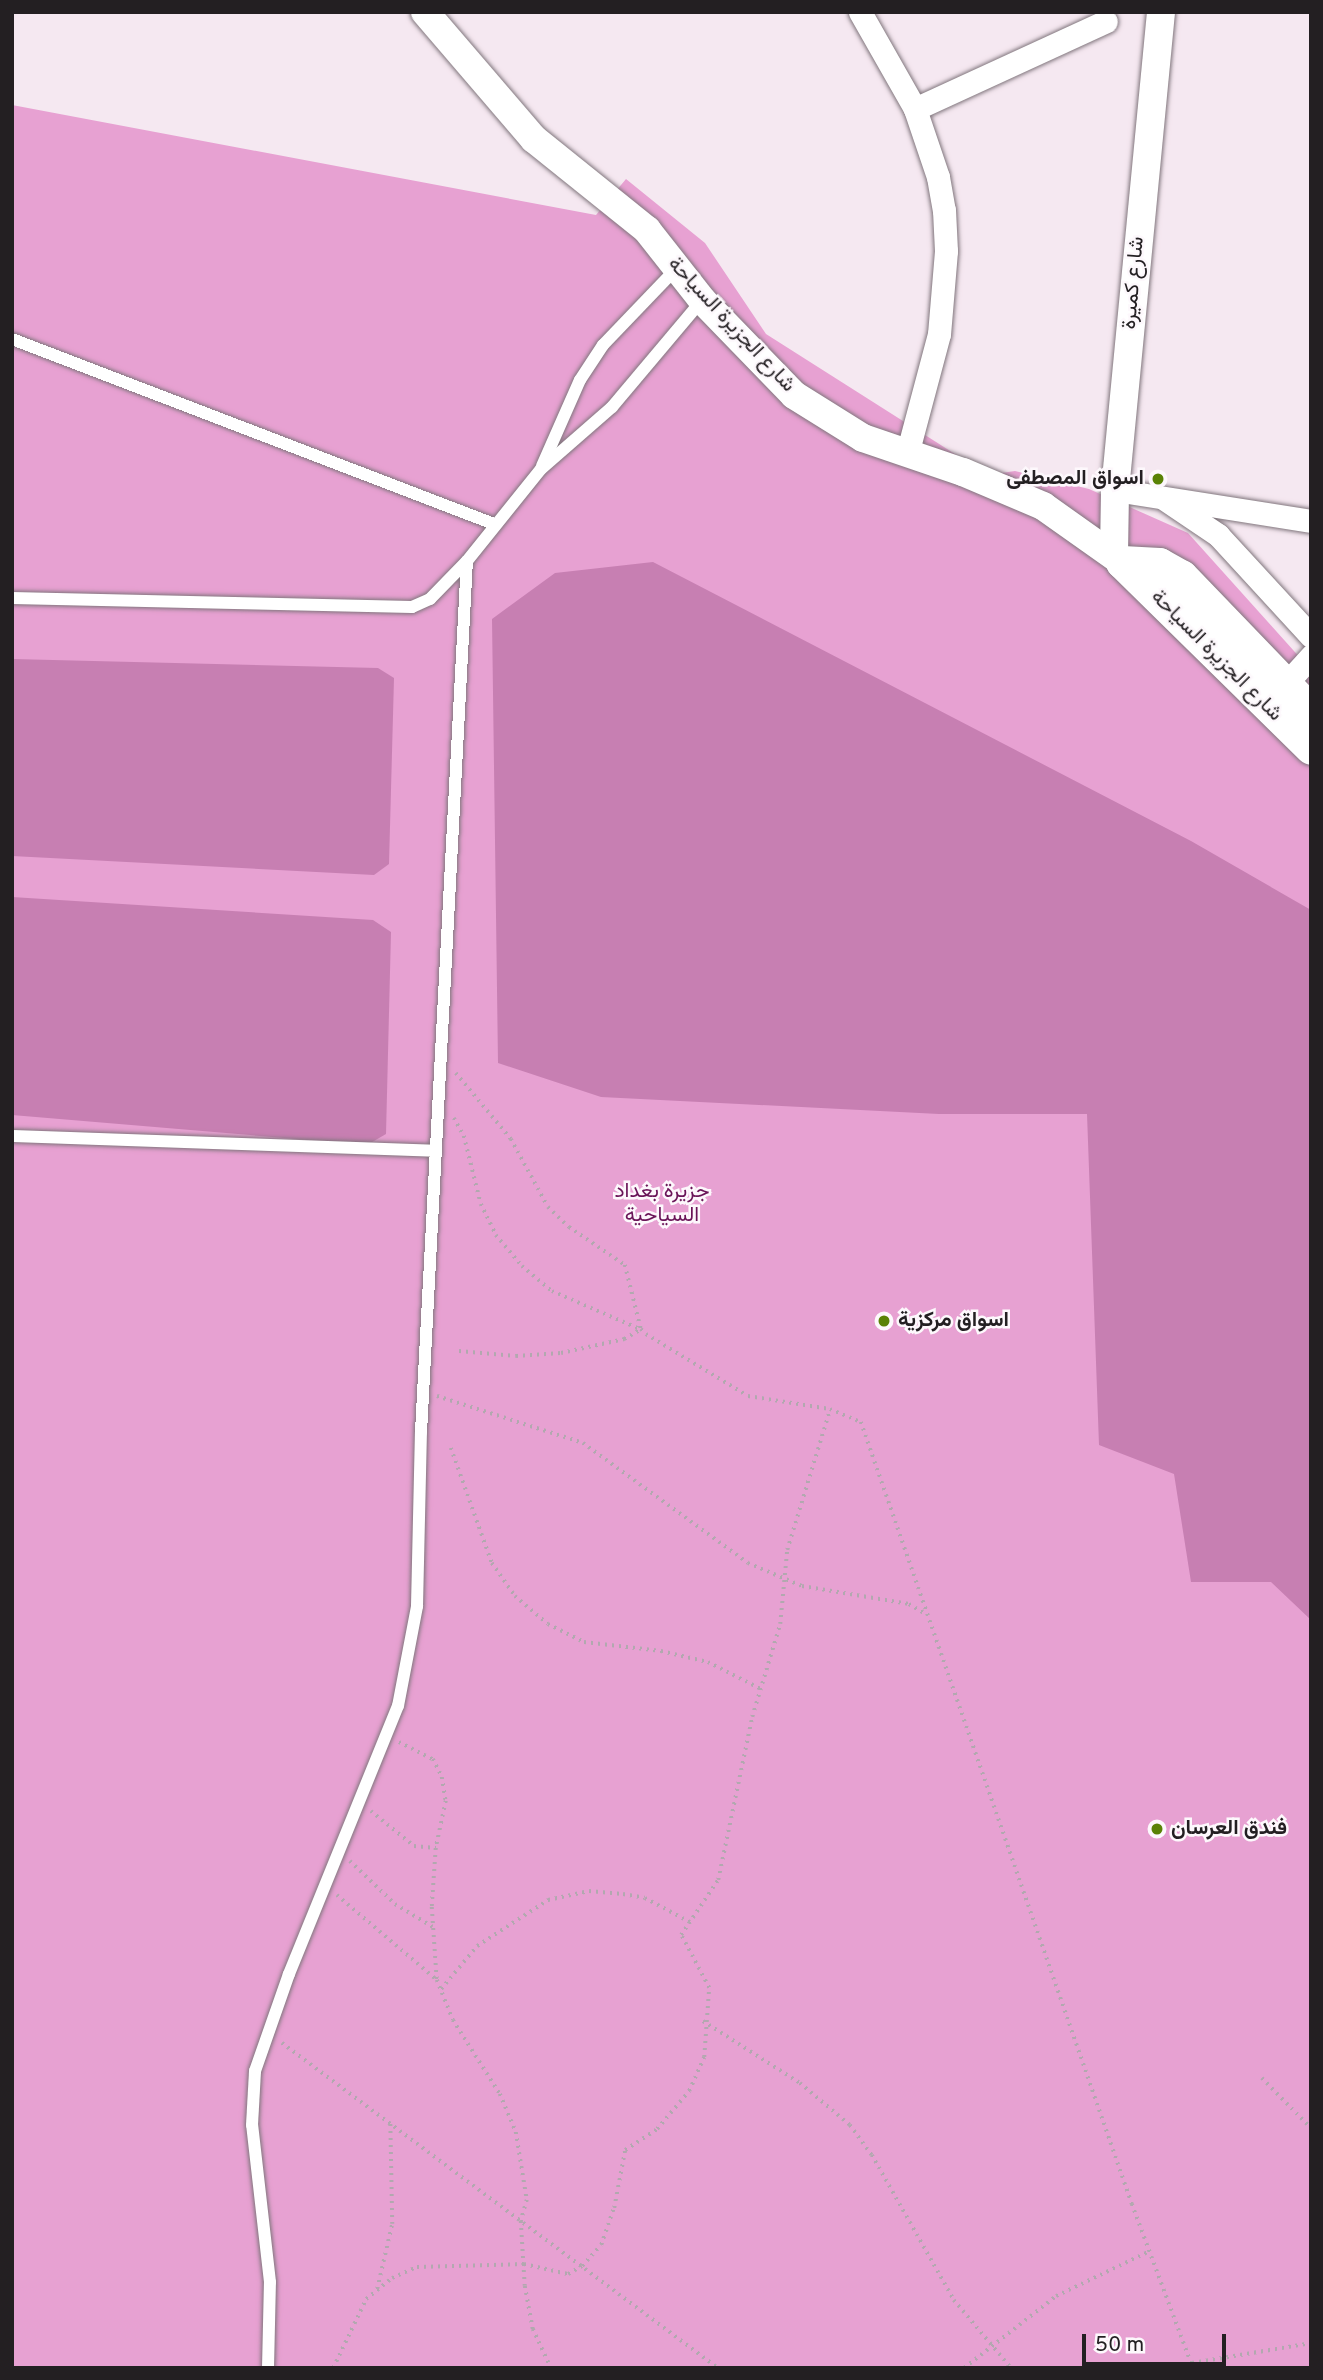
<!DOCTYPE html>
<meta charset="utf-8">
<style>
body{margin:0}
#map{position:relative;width:1323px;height:2380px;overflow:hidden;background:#f5e8f1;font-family:Overpass,Vazirmatn,sans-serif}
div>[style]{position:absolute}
.green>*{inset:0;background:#e7a1d2}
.water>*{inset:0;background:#c77fb2}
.path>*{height:3.5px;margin-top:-1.75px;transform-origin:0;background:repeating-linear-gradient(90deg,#b2a8af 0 2px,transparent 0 7px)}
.roads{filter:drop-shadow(0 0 2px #81767d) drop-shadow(0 0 2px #81767d)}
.service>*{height:12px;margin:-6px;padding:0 6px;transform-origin:6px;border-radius:6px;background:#fff}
.minor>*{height:23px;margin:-11.5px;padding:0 11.5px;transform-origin:11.5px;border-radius:11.5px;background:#fff}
.tertiary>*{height:28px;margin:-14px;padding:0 14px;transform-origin:14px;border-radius:14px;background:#fff}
.secondary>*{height:33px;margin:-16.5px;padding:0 16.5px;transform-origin:16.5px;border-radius:16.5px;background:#fff}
.dots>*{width:19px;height:19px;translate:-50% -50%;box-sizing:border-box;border:4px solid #fdf8fc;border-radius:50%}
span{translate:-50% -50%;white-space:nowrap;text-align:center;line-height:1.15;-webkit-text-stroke:5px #fdf8fc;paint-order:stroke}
.street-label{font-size:21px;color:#231f22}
.poi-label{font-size:21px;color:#231f22;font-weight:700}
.right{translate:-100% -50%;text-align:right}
.left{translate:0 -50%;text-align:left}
.park-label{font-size:21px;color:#6a1458}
.frame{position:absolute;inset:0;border:14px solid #231f22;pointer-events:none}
.scale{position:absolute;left:1082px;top:2334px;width:144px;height:32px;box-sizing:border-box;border:4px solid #231f22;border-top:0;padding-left:9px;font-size:21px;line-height:24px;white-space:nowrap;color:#231f22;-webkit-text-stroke:5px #fdf8fc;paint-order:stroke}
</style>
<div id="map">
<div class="green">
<div style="clip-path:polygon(12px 105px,596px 215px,626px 179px,705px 243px,766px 334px,988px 475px,1015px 471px,1089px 489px,1188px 533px,1311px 670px,1311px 2368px,12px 2368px)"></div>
</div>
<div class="water">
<div style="clip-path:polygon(653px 562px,1191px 841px,1311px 910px,1311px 1620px,1271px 1582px,1191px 1582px,1174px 1474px,1099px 1445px,1087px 1114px,939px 1114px,601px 1097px,498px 1063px,492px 619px,555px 573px)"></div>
<div style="clip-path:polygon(12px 659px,378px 668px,394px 678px,389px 864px,374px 875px,12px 856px)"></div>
<div style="clip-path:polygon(12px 897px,373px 920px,391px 932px,386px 1134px,367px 1145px,12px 1115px)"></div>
</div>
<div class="path">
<div style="left:456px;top:1073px;width:86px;rotate:50.2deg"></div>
<div style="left:511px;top:1139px;width:77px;rotate:61.4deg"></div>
<div style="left:548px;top:1207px;width:29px;rotate:44deg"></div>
<div style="left:569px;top:1227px;width:68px;rotate:34.2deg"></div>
<div style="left:625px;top:1265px;width:66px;rotate:76deg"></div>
<div style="left:641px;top:1329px;width:7px;rotate:45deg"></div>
<div style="left:646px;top:1334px;width:119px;rotate:31.3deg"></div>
<div style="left:748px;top:1396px;width:83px;rotate:9deg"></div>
<div style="left:830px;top:1409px;width:34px;rotate:23deg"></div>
<div style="left:861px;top:1422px;width:828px;rotate:70.89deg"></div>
<div style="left:1132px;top:2204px;width:175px;rotate:69.6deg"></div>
<div style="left:454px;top:1118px;width:21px;rotate:61deg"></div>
<div style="left:464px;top:1136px;width:70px;rotate:76deg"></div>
<div style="left:481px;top:1204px;width:34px;rotate:64deg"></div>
<div style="left:496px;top:1235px;width:40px;rotate:50deg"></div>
<div style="left:522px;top:1266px;width:39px;rotate:40deg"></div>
<div style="left:552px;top:1291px;width:96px;rotate:23.4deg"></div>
<div style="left:459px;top:1351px;width:57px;rotate:5deg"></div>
<div style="left:516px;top:1356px;width:45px;rotate:-3.8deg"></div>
<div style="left:561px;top:1353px;width:65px;rotate:-12.5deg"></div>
<div style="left:624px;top:1339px;width:20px;rotate:-30deg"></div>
<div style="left:437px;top:1396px;width:153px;rotate:17.8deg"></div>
<div style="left:583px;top:1443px;width:204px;rotate:36deg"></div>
<div style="left:748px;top:1563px;width:59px;rotate:23.1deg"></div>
<div style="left:802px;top:1586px;width:109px;rotate:9.5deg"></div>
<div style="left:909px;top:1604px;width:21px;rotate:31deg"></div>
<div style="left:451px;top:1448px;width:122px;rotate:70.4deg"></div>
<div style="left:492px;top:1563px;width:40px;rotate:55.1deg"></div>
<div style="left:515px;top:1596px;width:43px;rotate:40.3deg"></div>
<div style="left:548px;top:1624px;width:40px;rotate:26.6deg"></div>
<div style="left:584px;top:1642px;width:78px;rotate:6.7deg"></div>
<div style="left:661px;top:1651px;width:48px;rotate:13.2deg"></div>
<div style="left:708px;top:1662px;width:59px;rotate:27deg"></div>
<div style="left:399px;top:1742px;width:38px;rotate:27deg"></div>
<div style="left:433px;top:1759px;width:20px;rotate:63deg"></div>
<div style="left:442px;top:1777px;width:24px;rotate:81deg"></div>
<div style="left:446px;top:1801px;width:48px;rotate:102deg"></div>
<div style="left:436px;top:1848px;width:59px;rotate:93.9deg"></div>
<div style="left:432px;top:1907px;width:73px;rotate:86.1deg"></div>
<div style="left:437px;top:1980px;width:43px;rotate:68.2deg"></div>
<div style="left:453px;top:2020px;width:88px;rotate:57.6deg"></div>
<div style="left:500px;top:2094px;width:41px;rotate:67.2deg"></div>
<div style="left:516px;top:2132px;width:69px;rotate:80.8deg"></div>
<div style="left:527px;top:2200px;width:22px;rotate:106deg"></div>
<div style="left:521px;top:2221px;width:65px;rotate:86.5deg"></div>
<div style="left:525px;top:2286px;width:44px;rotate:79.5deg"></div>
<div style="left:533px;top:2329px;width:43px;rotate:65.2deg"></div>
<div style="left:371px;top:1811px;width:55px;rotate:39.1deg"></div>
<div style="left:414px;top:1846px;width:22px;rotate:5deg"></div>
<div style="left:350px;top:1861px;width:62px;rotate:43.7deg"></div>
<div style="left:395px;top:1904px;width:44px;rotate:31.2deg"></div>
<div style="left:337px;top:1895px;width:131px;rotate:40.4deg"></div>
<div style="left:441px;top:1989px;width:56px;rotate:-50.1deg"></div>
<div style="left:477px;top:1946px;width:85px;rotate:-32.9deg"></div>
<div style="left:548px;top:1900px;width:42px;rotate:-12.4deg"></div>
<div style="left:589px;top:1891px;width:34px;rotate:5deg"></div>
<div style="left:623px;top:1894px;width:22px;rotate:10deg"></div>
<div style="left:645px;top:1898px;width:51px;rotate:28.1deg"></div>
<div style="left:703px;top:2021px;width:115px;rotate:32.6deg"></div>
<div style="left:800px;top:2083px;width:65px;rotate:40deg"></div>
<div style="left:850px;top:2125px;width:37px;rotate:54deg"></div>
<div style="left:872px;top:2155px;width:167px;rotate:60.5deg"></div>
<div style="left:954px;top:2300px;width:89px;rotate:50deg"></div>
<div style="left:282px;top:2043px;width:544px;rotate:36.7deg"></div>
<div style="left:1262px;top:2078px;width:70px;rotate:45.6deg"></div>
<div style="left:377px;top:2289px;width:67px;rotate:-77deg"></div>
<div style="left:392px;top:2224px;width:101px;rotate:-91.1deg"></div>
<div style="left:333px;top:2368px;width:76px;rotate:-64.4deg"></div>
<div style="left:366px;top:2299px;width:33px;rotate:-39deg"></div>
<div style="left:392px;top:2278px;width:27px;rotate:-24deg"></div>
<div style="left:417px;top:2267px;width:107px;rotate:-1.6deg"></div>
<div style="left:524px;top:2264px;width:45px;rotate:12.8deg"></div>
<div style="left:568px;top:2274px;width:16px;rotate:-30deg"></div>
<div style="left:582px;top:2266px;width:28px;rotate:-48deg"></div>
<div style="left:601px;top:2245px;width:39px;rotate:-71deg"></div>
<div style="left:614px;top:2208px;width:59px;rotate:-79.3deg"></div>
<div style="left:625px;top:2150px;width:38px;rotate:-33deg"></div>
<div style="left:657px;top:2129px;width:50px;rotate:-49.9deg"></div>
<div style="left:689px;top:2091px;width:37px;rotate:-66deg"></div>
<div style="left:704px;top:2057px;width:69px;rotate:-85.9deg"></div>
<div style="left:709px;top:1988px;width:60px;rotate:-117.8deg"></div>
<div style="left:681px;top:1935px;width:66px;rotate:-56.1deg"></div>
<div style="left:718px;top:1880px;width:167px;rotate:-78.2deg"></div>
<div style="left:752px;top:1717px;width:97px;rotate:-73.2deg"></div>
<div style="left:780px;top:1624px;width:74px;rotate:-84.6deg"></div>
<div style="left:787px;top:1550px;width:147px;rotate:-73deg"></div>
<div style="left:964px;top:2368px;width:117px;rotate:-38deg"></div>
<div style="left:1056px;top:2296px;width:104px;rotate:-25.6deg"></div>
<div style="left:1184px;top:2368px;width:9px;rotate:-32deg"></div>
<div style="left:1192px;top:2363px;width:121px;rotate:-9.5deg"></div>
</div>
<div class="roads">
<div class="service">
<div style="left:12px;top:339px;width:516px;rotate:21deg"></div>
<div style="left:542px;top:466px;width:94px;rotate:-66.2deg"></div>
<div style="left:580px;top:380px;width:42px;rotate:-56.7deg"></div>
<div style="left:603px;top:345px;width:105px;rotate:-46.2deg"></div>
<div style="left:12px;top:598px;width:400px;rotate:1.3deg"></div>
<div style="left:412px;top:607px;width:20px;rotate:-24deg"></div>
<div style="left:430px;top:599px;width:53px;rotate:-45.8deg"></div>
<div style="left:467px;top:561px;width:118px;rotate:-51.2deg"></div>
<div style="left:541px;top:469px;width:94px;rotate:-41.1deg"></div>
<div style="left:612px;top:407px;width:140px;rotate:-49.9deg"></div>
<div style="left:12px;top:1136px;width:424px;rotate:2deg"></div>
<div style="left:268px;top:2368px;width:86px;rotate:-88.7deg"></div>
<div style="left:270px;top:2282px;width:158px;rotate:-96.5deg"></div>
<div style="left:252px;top:2125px;width:54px;rotate:-86.8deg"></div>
<div style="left:255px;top:2071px;width:103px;rotate:-70.7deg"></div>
<div style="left:289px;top:1974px;width:289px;rotate:-67.9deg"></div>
<div style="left:398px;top:1706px;width:102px;rotate:-79.2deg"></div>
<div style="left:417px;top:1606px;width:174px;rotate:-88.7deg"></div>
<div style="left:421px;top:1432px;width:872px;rotate:-86.98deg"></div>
</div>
<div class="minor">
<div style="left:860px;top:12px;width:112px;rotate:60.4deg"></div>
<div style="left:915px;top:109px;width:72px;rotate:71.3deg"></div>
<div style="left:938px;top:177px;width:34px;rotate:80deg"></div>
<div style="left:944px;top:210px;width:41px;rotate:87.2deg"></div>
<div style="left:946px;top:251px;width:83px;rotate:94.8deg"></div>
<div style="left:939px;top:334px;width:124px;rotate:104.9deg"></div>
<div style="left:915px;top:109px;width:210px;rotate:-24.7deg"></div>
<div style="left:1115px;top:490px;width:198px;rotate:9deg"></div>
<div style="left:1166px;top:500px;width:63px;rotate:33.9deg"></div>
<div style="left:1218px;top:535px;width:137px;rotate:47.4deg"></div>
<div style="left:1283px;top:687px;width:42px;rotate:-47.9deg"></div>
</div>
<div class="tertiary">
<div style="left:425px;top:12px;width:167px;rotate:49.4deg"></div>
<div style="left:534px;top:139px;width:145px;rotate:38.8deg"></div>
<div style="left:647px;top:230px;width:89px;rotate:51.8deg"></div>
<div style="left:702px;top:300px;width:132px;rotate:45.9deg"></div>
<div style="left:794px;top:395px;width:81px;rotate:31.9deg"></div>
<div style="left:863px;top:438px;width:106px;rotate:18.8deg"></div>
<div style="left:963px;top:472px;width:87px;rotate:23deg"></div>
<div style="left:1043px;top:506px;width:97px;rotate:35.3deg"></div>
<div style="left:1114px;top:555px;width:65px;rotate:-89.1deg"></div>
<div style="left:1115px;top:490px;width:480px;rotate:-84.5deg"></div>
</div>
<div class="secondary">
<div style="left:1122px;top:562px;width:265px;rotate:44.5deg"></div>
<div style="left:1122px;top:562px;width:37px;rotate:3deg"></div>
<div style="left:1159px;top:564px;width:25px;rotate:29deg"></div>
<div style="left:1181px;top:576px;width:187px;rotate:46.1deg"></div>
</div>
</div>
<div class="dots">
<div style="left:1158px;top:479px;background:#5a8206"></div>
<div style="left:884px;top:1321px;background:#5a8206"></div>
<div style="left:1157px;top:1829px;background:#5a8206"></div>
</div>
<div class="street-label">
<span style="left:1134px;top:283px;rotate:-85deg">شارع كميرة</span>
<span style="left:731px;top:325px;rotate:47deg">شارع الجزيرة السياحة</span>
<span style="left:1216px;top:656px;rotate:45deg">شارع الجزيرة السياحة</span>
</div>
<div class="poi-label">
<span class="right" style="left:1144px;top:479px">اسواق المصطفى</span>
<span class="left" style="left:898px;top:1321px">اسواق مركزية</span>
<span class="left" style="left:1171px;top:1829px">فندق العرسان</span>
</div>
<div class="park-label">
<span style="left:662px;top:1204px">جزيرة بغداد<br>السياحية</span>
</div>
<div class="frame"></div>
<div class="scale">50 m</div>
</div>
